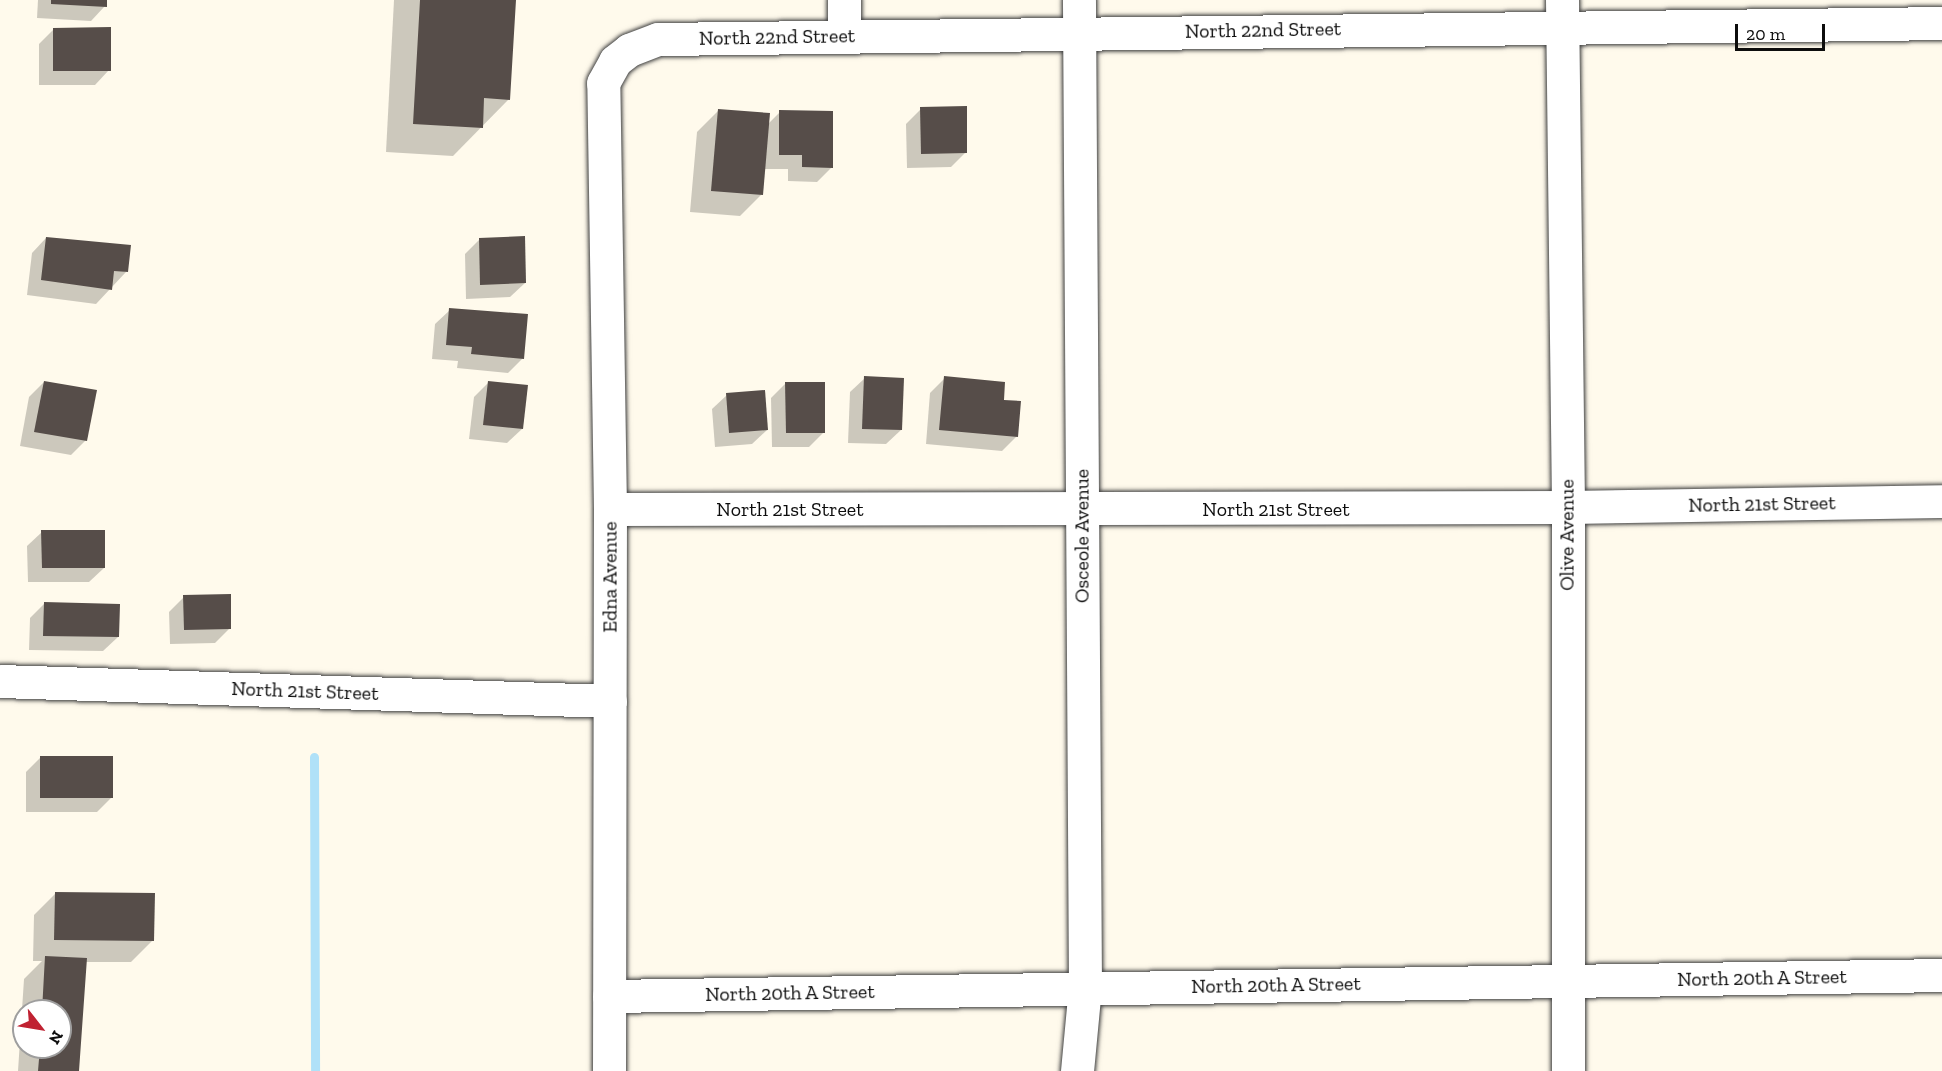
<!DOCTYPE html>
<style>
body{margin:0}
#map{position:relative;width:1942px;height:1071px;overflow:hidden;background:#fffaec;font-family:"Zilla Slab",serif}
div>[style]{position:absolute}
.shadow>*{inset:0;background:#0003}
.stream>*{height:9px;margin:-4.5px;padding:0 4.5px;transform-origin:4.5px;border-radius:4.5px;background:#b0e1f8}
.building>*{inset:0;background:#564d49}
.roads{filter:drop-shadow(0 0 2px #404040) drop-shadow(0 0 2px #404040)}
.minor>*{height:33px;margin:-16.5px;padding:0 16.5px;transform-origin:16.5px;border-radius:16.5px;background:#fff}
span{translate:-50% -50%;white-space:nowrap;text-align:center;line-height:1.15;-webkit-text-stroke:6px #fff;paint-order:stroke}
.street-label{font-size:20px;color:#0d0d0d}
.north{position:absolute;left:12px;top:999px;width:60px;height:60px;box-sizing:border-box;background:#fff;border:2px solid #9e9e9e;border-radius:50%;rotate:121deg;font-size:16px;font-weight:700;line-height:24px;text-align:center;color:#0d0d0d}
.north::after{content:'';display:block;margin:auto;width:21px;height:27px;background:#c02232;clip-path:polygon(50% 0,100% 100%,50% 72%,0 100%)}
.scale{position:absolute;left:1735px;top:24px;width:90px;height:27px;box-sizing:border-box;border:3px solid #0d0d0d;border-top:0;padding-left:8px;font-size:18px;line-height:21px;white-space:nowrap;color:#0d0d0d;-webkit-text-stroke:4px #fff;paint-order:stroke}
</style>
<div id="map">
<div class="shadow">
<div style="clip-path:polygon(38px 0,106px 0,105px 6px,91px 21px,37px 18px)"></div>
<div style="clip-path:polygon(394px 0,515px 0,509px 99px,453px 156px,386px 152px)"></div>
<div style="clip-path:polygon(54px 29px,109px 70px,95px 85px,39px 85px,39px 44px)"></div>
<div style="clip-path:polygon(921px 109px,966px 152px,951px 167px,907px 168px,906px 124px)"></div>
<div style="clip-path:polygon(718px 111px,768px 124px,780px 112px,832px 167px,817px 182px,788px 181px,788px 169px,764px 169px,762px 194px,740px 216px,690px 212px,697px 132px)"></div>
<div style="clip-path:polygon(46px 238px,126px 272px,96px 304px,27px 295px,32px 253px)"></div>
<div style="clip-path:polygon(479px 240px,525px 283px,510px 297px,466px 299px,465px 254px)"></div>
<div style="clip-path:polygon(450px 310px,523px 358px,508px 373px,457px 368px,458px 361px,432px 359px,435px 324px)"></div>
<div style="clip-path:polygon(865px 378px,901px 430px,886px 444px,848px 443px,850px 392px)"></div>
<div style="clip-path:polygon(945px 378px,1017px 436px,1002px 451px,926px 444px,930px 393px)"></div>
<div style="clip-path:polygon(44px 382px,86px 440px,71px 455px,20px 446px,29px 397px)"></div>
<div style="clip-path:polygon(488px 383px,522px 429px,507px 443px,469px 439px,474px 397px)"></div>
<div style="clip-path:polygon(786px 383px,824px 432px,809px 447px,772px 447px,771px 398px)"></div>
<div style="clip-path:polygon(727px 395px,767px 430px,752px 444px,715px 447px,712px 409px)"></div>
<div style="clip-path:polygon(42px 532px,104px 568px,89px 582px,28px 582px,27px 546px)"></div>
<div style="clip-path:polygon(184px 597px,230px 628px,215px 643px,170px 644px,169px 612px)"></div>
<div style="clip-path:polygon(44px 604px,118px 637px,103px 651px,29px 650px,30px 618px)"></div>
<div style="clip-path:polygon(40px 758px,112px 797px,97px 812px,26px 812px,26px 772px)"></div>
<div style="clip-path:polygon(evenodd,56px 893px,153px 940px,131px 962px,85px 962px,78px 1071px,18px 1071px,24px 979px,42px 961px,33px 961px,34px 915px,56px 893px,24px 1011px,60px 1011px,60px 1047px,24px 1047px,24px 1011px)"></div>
</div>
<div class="stream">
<div style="left:314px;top:757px;width:314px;rotate:89.8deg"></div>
</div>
<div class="building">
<div style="clip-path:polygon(51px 0,107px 0,107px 7px,51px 4px)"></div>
<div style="clip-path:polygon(420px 0,516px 0,510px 100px,484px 98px,483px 128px,413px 124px)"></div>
<div style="clip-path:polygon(111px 27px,111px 71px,53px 71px,53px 28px)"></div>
<div style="clip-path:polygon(967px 106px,967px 153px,921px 154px,920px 107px)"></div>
<div style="clip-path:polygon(718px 109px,770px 113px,763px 195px,711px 191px)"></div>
<div style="clip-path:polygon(779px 110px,833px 111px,833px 168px,802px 167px,802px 155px,779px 155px)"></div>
<div style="clip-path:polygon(525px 236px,526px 283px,480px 285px,479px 238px)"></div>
<div style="clip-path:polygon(46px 237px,131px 245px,128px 272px,114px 271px,112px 290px,41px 280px)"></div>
<div style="clip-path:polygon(449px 308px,528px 314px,524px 359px,471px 354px,472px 347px,446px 345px)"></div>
<div style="clip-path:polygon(864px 376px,904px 378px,902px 430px,862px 429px)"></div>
<div style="clip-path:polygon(944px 376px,1005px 382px,1004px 400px,1021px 401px,1018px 437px,939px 430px)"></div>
<div style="clip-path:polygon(44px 381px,97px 390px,87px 441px,34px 432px)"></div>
<div style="clip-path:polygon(488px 381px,528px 385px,523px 429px,483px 425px)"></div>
<div style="clip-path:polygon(785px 382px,825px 382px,825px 433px,786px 433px)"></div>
<div style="clip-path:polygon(765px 390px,768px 430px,729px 433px,726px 393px)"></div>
<div style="clip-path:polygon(41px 530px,105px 530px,105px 568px,42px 568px)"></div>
<div style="clip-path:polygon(231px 594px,231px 629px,184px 630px,183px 595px)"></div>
<div style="clip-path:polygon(44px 602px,120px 604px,119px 637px,43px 636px)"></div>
<div style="clip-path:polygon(40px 756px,113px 756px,113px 798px,40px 798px)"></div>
<div style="clip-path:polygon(55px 892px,155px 893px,154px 941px,54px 940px)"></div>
<div style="clip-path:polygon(45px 956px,87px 958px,79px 1071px,38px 1071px,40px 1047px,60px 1047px,60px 1011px,42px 1011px)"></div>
</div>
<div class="roads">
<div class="minor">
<div style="left:1562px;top:0;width:507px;rotate:89.32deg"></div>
<div style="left:1568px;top:507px;width:564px;rotate:90deg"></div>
<div style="left:844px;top:36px;width:36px;rotate:-90deg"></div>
<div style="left:610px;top:509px;width:958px;rotate:-0.12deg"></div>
<div style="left:1568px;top:507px;width:374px;rotate:-0.9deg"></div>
<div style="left:0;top:681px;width:610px;rotate:1.88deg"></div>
<div style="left:609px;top:996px;width:1333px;rotate:-0.9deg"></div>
<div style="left:609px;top:1071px;width:562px;rotate:-89.9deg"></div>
<div style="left:610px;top:509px;width:426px;rotate:-90.9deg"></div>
<div style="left:603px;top:83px;width:25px;rotate:-61deg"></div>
<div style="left:615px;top:61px;width:18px;rotate:-38deg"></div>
<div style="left:629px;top:50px;width:31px;rotate:-21deg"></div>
<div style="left:658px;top:39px;width:1284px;rotate:-0.71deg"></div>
<div style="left:1077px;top:1071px;width:84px;rotate:-84.6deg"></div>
<div style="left:1085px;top:987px;width:987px;rotate:-90.35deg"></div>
</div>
</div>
<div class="street-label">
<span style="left:1263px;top:30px;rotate:-1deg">North 22nd Street</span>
<span style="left:777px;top:37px;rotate:-1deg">North 22nd Street</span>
<span style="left:1762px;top:504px;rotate:-1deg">North 21st Street</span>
<span style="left:790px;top:509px">North 21st Street</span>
<span style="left:1276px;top:509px">North 21st Street</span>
<span style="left:1567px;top:535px;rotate:-90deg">Olive Avenue</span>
<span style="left:1082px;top:536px;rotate:-90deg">Osceole Avenue</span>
<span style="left:610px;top:577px;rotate:-90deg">Edna Avenue</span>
<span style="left:305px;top:691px;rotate:2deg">North 21st Street</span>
<span style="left:1762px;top:978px;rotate:-1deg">North 20th A Street</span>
<span style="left:1276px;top:985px;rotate:-1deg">North 20th A Street</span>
<span style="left:790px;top:993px;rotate:-1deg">North 20th A Street</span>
</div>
<div class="north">N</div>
<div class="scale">20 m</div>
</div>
